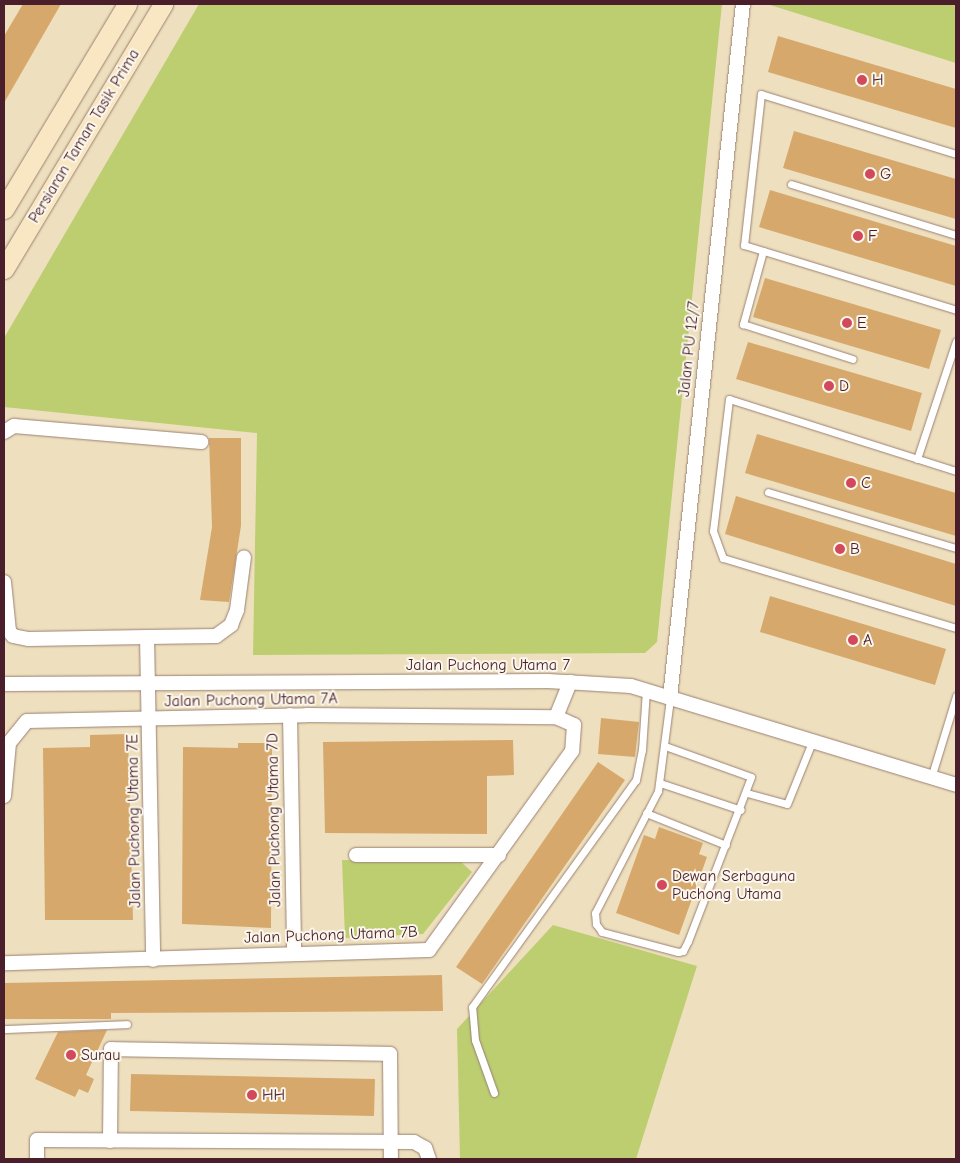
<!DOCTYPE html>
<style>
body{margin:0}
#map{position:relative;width:960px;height:1163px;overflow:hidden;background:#eee0be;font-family:"Comic Neue",sans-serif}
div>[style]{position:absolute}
.green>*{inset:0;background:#bdce71}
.building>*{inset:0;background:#d6a86c}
.roads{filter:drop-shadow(0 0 1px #9c8074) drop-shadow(0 0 1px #9c8074)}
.service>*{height:7px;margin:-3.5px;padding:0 3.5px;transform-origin:3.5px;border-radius:3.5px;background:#fff}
.minor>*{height:14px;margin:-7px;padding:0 7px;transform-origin:7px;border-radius:7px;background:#fff}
.secondary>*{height:19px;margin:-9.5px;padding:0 9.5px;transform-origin:9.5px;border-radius:9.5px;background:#f9e7c3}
.dots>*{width:14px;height:14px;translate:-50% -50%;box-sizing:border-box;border:2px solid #fbf7ec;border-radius:50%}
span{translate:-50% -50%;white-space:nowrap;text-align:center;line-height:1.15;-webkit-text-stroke:4px #fbf7ec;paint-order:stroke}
.poi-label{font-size:16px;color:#4a1f2b}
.left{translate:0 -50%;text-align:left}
.street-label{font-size:16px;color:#4a1f2b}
.frame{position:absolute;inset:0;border:5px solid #4a1f2b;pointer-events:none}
</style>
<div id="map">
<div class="green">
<div style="clip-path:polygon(199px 4px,722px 4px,657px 642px,645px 653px,253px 655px,257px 433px,4px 407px,4px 338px)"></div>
<div style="clip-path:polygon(956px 4px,956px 63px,770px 5px,770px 4px)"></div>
<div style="clip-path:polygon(342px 860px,461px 862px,472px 872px,423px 934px,345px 938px)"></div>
<div style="clip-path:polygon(553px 925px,697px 966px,636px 1159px,460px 1159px,457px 1029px)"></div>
</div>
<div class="building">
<div style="clip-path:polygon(23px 4px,61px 4px,4px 103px,4px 36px)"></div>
<div style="clip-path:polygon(778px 36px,956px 89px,956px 128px,768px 72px)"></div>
<div style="clip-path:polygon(794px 131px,956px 179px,956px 219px,783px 168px)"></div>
<div style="clip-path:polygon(770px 190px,956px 246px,956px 286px,759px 227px)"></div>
<div style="clip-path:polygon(765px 278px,941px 330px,929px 369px,753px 317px)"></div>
<div style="clip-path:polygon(748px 342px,922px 393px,911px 431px,736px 379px)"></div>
<div style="clip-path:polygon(757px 434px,956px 493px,956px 536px,745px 473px)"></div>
<div style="clip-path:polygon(209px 438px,241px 438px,241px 526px,229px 602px,200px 600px,212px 527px)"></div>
<div style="clip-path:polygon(736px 496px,956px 564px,956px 606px,725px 534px)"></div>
<div style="clip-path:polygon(770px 596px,946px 649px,935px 685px,760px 632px)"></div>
<div style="clip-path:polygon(601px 718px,639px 722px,635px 757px,598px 754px)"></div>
<div style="clip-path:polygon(128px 734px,133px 920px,45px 920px,43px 748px,90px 747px,90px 735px)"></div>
<div style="clip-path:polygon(513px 740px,514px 775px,487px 776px,487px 834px,325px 833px,323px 742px)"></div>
<div style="clip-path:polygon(238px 743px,272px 743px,271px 928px,182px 924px,183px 747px,238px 748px)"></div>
<div style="clip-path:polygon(598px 762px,625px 780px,482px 984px,456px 967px)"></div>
<div style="clip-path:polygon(659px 827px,703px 843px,699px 854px,707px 857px,679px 935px,616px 913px,644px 835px,655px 839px)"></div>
<div style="clip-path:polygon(442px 975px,443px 1011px,111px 1013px,111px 1019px,4px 1019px,4px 983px)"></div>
<div style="clip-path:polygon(107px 1030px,86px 1075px,94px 1079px,88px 1093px,79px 1089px,75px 1097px,35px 1079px,58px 1032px)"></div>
<div style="clip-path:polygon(131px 1074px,375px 1079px,374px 1116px,130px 1111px)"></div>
</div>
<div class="roads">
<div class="service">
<div style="left:956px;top:154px;width:204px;rotate:-162.9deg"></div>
<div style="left:761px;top:94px;width:152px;rotate:96.4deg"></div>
<div style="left:744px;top:245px;width:222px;rotate:17deg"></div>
<div style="left:791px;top:184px;width:173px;rotate:17.2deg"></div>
<div style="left:763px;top:251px;width:76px;rotate:105.3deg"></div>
<div style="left:743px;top:324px;width:115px;rotate:17.7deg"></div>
<div style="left:917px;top:459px;width:124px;rotate:-71.7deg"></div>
<div style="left:956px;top:471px;width:238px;rotate:-162.4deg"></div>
<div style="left:729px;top:399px;width:133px;rotate:96.9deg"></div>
<div style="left:713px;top:531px;width:29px;rotate:70deg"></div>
<div style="left:723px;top:558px;width:243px;rotate:16.7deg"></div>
<div style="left:768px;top:492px;width:196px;rotate:16.6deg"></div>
<div style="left:665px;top:746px;width:91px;rotate:19.8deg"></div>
<div style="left:751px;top:777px;width:176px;rotate:111deg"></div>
<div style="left:688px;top:941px;width:11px;rotate:117deg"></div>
<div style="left:683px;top:951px;width:5px;rotate:169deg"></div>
<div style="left:678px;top:952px;width:79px;rotate:-165.3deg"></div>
<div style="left:602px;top:932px;width:10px;rotate:-127deg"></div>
<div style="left:596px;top:924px;width:11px;rotate:-95deg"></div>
<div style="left:595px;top:913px;width:137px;rotate:-62.7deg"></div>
<div style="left:658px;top:791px;width:94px;rotate:-82.6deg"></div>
<div style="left:931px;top:778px;width:86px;rotate:-73deg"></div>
<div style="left:660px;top:783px;width:85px;rotate:18.4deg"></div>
<div style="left:747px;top:793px;width:41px;rotate:15.4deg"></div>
<div style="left:787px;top:804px;width:67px;rotate:-68deg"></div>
<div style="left:646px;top:813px;width:86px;rotate:21.8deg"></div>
<div style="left:4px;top:1029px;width:123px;rotate:-2.3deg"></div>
<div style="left:494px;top:1093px;width:56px;rotate:-109.7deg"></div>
<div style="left:475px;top:1040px;width:33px;rotate:-95deg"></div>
<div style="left:472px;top:1007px;width:280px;rotate:-54.2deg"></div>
<div style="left:636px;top:780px;width:31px;rotate:-79deg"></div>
<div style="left:642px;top:750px;width:60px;rotate:-86.2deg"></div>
</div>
<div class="minor">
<div style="left:4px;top:432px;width:12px;rotate:-31deg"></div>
<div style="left:14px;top:426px;width:188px;rotate:4.9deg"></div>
<div style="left:4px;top:582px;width:49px;rotate:84.2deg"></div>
<div style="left:9px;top:631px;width:6px;rotate:51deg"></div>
<div style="left:13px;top:636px;width:16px;rotate:11deg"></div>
<div style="left:29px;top:639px;width:118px;rotate:-1deg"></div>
<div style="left:147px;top:637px;width:323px;rotate:88.9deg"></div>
<div style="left:147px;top:637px;width:69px;rotate:-0.8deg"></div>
<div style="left:216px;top:636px;width:19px;rotate:-36deg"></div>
<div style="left:231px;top:625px;width:16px;rotate:-68deg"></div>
<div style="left:237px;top:610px;width:53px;rotate:-82.5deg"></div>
<div style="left:4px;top:684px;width:544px;rotate:-0.32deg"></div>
<div style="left:548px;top:681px;width:83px;rotate:3.4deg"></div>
<div style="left:631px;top:686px;width:340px;rotate:16.9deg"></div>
<div style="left:670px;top:698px;width:698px;rotate:-84deg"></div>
<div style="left:290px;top:715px;width:238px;rotate:89deg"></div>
<div style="left:556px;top:717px;width:38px;rotate:-68deg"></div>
<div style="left:4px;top:796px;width:53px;rotate:-84.6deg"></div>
<div style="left:9px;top:743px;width:28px;rotate:-51deg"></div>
<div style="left:27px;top:721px;width:280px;rotate:-1.2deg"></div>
<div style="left:307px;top:715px;width:249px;rotate:0.5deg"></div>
<div style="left:556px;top:717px;width:20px;rotate:24deg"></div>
<div style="left:574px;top:725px;width:26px;rotate:94deg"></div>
<div style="left:572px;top:751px;width:245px;rotate:125.7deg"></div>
<div style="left:429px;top:950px;width:425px;rotate:178.2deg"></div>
<div style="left:356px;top:855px;width:143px"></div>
<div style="left:110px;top:1141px;width:92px;rotate:-89.4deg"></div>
<div style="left:111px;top:1049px;width:279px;rotate:1deg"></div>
<div style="left:390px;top:1054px;width:105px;rotate:89.5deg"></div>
<div style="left:37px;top:1159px;width:19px;rotate:-90deg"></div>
<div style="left:37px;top:1140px;width:377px;rotate:0.3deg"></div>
<div style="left:414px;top:1142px;width:13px;rotate:29deg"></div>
<div style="left:425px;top:1148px;width:12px;rotate:70deg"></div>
</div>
<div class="secondary">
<div style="left:4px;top:209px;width:239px;rotate:-59deg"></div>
<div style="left:4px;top:269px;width:309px;rotate:-59deg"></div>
</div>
</div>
<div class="dots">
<div style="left:862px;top:80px;background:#d1495b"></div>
<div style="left:870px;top:174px;background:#d1495b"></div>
<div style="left:858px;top:236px;background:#d1495b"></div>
<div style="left:847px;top:323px;background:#d1495b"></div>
<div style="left:829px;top:386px;background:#d1495b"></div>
<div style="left:851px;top:483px;background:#d1495b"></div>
<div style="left:840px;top:549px;background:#d1495b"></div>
<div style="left:853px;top:640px;background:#d1495b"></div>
<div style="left:662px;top:885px;background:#d1495b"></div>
<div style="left:71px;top:1055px;background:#d1495b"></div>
<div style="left:252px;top:1095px;background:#d1495b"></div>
</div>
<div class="poi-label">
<span class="left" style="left:872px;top:80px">H</span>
<span class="left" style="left:880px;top:174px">G</span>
<span class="left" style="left:868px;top:236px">F</span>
<span class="left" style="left:857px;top:323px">E</span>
<span class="left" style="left:839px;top:386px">D</span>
<span class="left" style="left:861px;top:483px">C</span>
<span class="left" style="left:850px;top:549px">B</span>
<span class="left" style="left:863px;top:640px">A</span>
<span class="left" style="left:672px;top:885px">Dewan Serbaguna<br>Puchong Utama</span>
<span class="left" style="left:81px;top:1055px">Surau</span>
<span class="left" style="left:262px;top:1095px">HH</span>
</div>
<div class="street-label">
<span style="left:84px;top:136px;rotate:-59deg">Persiaran Taman Tasik Prima</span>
<span style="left:689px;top:349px;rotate:-84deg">Jalan PU 12/7</span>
<span style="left:488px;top:665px">Jalan Puchong Utama 7</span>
<span style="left:251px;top:700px;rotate:-1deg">Jalan Puchong Utama 7A</span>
<span style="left:274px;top:820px;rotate:-91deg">Jalan Puchong Utama 7D</span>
<span style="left:134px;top:821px;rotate:-91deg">Jalan Puchong Utama 7E</span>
<span style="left:331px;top:935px;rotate:-2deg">Jalan Puchong Utama 7B</span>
</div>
<div class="frame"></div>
</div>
